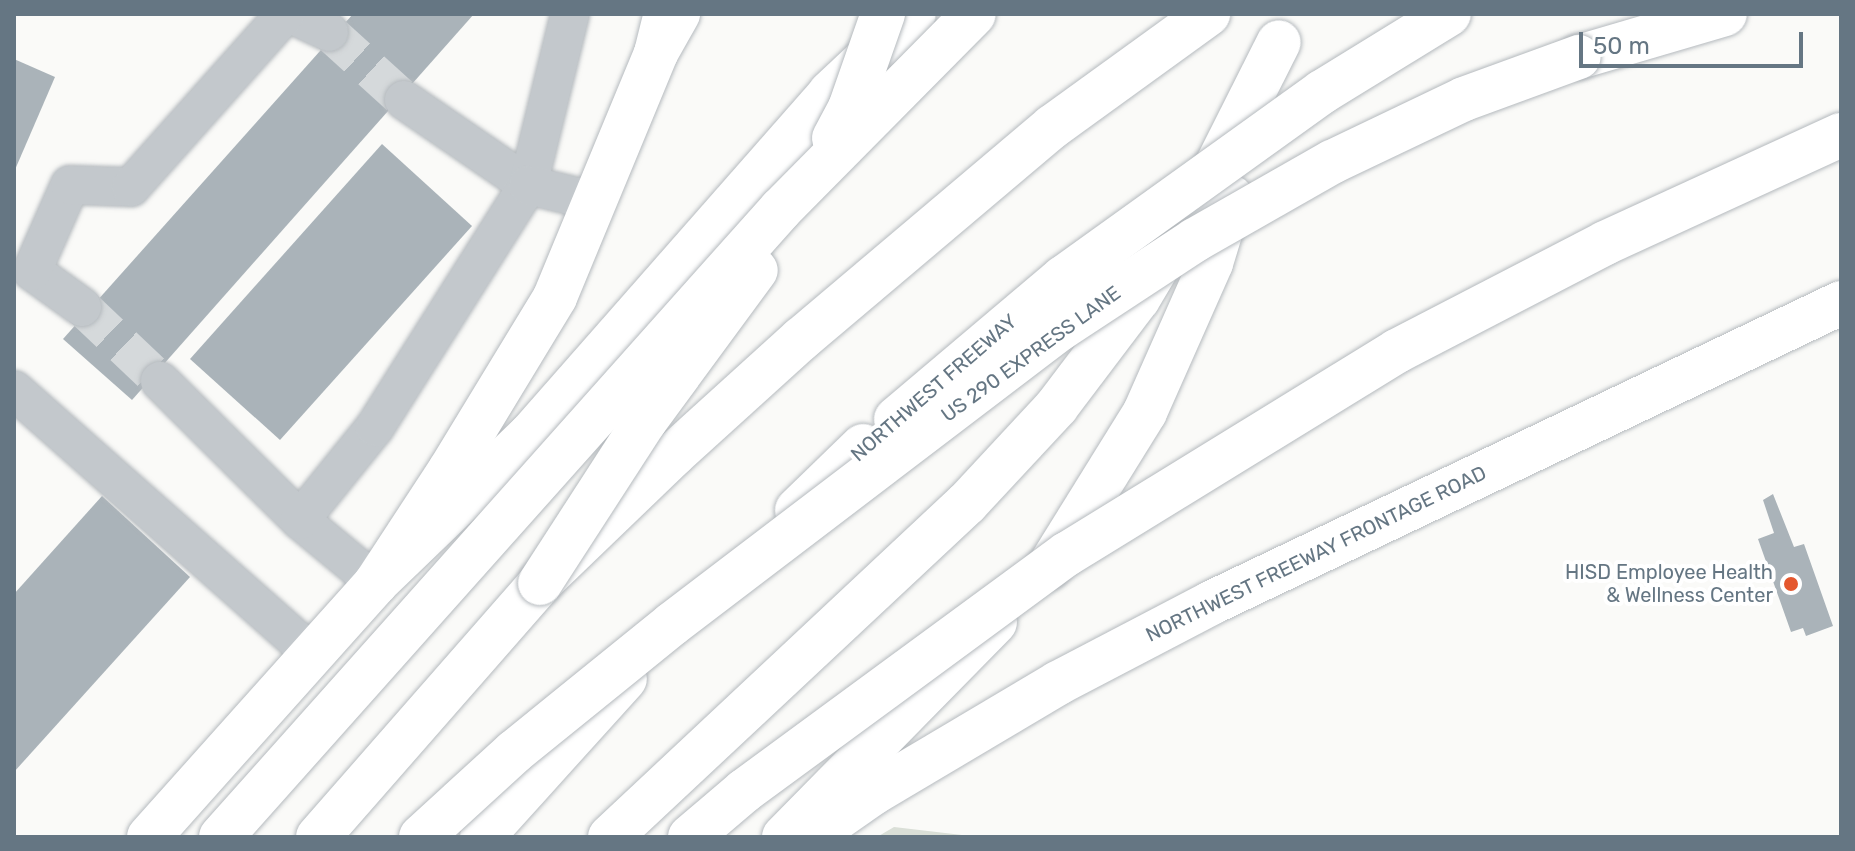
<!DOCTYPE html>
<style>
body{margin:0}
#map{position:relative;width:1855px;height:851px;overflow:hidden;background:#fafaf8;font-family:Rubik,sans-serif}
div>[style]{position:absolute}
.green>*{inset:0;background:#dadfd7}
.building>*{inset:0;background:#aab3b9}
.minor-tunnel>*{height:38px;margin-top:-19px;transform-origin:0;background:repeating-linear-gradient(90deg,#d5d9db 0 38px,transparent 0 57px)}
.roads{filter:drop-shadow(0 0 2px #b5babe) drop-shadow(0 0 2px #b5babe)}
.minor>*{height:38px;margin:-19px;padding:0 19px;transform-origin:19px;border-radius:19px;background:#c3c8cc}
.major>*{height:44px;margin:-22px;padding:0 22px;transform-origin:22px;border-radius:22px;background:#fff}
.highway>*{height:44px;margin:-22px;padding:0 22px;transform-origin:22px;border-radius:22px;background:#fff}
.bridges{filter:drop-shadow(0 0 2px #b4b9bd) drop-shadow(0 0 2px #b4b9bd)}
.highway-bridge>*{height:44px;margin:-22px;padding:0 22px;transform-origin:22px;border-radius:22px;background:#fff}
.dots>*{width:22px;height:22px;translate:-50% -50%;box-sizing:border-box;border:4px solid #fff;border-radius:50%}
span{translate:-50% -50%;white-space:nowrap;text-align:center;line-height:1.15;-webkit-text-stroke:8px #fff;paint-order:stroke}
.street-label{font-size:20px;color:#657683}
.poi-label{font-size:20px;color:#657683}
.right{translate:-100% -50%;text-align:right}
.frame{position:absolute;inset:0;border:16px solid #657683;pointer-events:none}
.scale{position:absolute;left:1579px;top:32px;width:224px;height:36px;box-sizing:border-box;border:4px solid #657683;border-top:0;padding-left:10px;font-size:24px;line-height:28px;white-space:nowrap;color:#657683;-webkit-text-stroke:6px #fff;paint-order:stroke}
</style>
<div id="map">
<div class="green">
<div style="clip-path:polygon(894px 827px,962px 835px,965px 837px,877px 837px)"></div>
</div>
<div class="building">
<div style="clip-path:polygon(353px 14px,474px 14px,132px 400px,63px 339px)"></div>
<div style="clip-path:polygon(14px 59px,55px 77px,14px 172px)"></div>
<div style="clip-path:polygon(382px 144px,472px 226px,280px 440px,190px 359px)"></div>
<div style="clip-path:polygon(1773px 494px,1794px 547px,1804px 544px,1833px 626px,1806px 636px,1803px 628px,1791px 632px,1758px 539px,1774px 533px,1763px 500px)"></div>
<div style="clip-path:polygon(102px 496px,190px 577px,14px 772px,14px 594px)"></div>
</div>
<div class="minor-tunnel">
<div style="left:329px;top:32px;width:101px;rotate:42.2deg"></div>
<div style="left:82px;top:307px;width:108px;rotate:43.5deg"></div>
</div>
<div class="roads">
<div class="minor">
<div style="left:291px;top:14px;width:42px;rotate:25.3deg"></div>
<div style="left:404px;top:100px;width:150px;rotate:34.4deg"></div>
<div style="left:528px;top:185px;width:176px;rotate:-76.2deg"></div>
<div style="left:82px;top:307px;width:62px;rotate:-144.2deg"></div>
<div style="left:32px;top:271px;width:94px;rotate:-66.2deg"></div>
<div style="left:70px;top:185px;width:61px;rotate:1.9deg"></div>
<div style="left:131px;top:187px;width:232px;rotate:-48.3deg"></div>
<div style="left:160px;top:381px;width:197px;rotate:44.8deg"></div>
<div style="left:14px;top:390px;width:395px;rotate:41.5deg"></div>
<div style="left:376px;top:583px;width:99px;rotate:-140.3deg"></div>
<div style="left:300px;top:520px;width:119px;rotate:-51.1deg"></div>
<div style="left:375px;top:427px;width:286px;rotate:-57.7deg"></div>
<div style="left:528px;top:185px;width:68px;rotate:13.6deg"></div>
</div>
<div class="major">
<div style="left:149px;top:837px;width:341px;rotate:-48.2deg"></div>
<div style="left:376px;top:583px;width:135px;rotate:-56.8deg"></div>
<div style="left:450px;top:470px;width:202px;rotate:-58.7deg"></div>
<div style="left:555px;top:297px;width:264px;rotate:-67.5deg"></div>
<div style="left:656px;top:53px;width:38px;rotate:-76deg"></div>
<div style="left:810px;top:837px;width:77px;rotate:-34.9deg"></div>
<div style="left:873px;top:793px;width:215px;rotate:-30.7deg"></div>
<div style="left:1058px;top:683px;width:173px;rotate:-27.6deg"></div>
<div style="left:1211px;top:603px;width:698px;rotate:-25.46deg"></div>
</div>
<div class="highway">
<div style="left:656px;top:53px;width:45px;rotate:-60.6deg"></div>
<div style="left:1579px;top:57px;width:152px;rotate:-16.4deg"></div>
<div style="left:797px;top:510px;width:92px;rotate:-44.1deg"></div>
<div style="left:1049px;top:567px;width:182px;rotate:-58.2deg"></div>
<div style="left:1145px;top:412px;width:163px;rotate:-66.1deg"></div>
<div style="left:1211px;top:263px;width:69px;rotate:-73.1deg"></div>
<div style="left:376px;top:583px;width:214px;rotate:-43.9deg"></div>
<div style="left:530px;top:435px;width:455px;rotate:-48.7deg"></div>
<div style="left:830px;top:93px;width:115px;rotate:-43.2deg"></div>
<div style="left:318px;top:837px;width:337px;rotate:-48.8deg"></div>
<div style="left:540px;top:583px;width:185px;rotate:-43.9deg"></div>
<div style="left:673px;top:455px;width:173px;rotate:-42.2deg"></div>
<div style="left:801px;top:339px;width:329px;rotate:-40.2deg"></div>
<div style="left:1052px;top:127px;width:193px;rotate:-35.9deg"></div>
<div style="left:482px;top:837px;width:213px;rotate:-47.9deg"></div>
<div style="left:610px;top:837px;width:489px;rotate:-43.1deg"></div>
<div style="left:967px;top:503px;width:132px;rotate:-47.1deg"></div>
<div style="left:1057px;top:406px;width:134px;rotate:-52.9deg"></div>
<div style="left:1138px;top:299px;width:149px;rotate:-59.3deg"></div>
<div style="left:1214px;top:171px;width:144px;rotate:-63.3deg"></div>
<div style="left:784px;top:837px;width:301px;rotate:-45.5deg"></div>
</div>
</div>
<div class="bridges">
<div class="highway-bridge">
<div style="left:834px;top:138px;width:34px;rotate:-62deg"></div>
<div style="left:850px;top:108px;width:100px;rotate:-70.7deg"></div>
<div style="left:896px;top:419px;width:219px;rotate:-40.2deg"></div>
<div style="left:1063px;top:278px;width:319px;rotate:-35.7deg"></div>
<div style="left:1322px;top:92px;width:149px;rotate:-31.6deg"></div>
<div style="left:540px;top:583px;width:193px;rotate:-57.1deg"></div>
<div style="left:645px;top:421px;width:187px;rotate:-53.7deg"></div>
<div style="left:221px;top:837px;width:841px;rotate:-48.28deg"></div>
<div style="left:781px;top:209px;width:274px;rotate:-45.3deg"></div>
<div style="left:421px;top:837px;width:126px;rotate:-42.4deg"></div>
<div style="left:514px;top:752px;width:203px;rotate:-39deg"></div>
<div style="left:672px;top:624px;width:489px;rotate:-37.3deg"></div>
<div style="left:1061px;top:328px;width:160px;rotate:-33.3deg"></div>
<div style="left:1195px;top:240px;width:158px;rotate:-29.7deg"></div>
<div style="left:1332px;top:162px;width:146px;rotate:-25.5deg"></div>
<div style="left:1464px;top:99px;width:122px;rotate:-20.1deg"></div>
<div style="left:690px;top:837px;width:71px;rotate:-40.4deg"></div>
<div style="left:744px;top:791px;width:401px;rotate:-36.3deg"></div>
<div style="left:1067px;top:554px;width:387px;rotate:-31.6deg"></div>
<div style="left:1397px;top:351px;width:234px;rotate:-27.4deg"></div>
<div style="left:1605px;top:243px;width:260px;rotate:-24.6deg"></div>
</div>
</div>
<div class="dots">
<div style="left:1791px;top:584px;background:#e4572e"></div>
</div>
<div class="street-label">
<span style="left:1031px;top:354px;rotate:-36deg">US 290 EXPRESS LANE</span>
<span style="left:934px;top:388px;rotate:-41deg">NORTHWEST FREEWAY</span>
<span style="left:1316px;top:554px;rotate:-26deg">NORTHWEST FREEWAY FRONTAGE ROAD</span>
</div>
<div class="poi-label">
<span class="right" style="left:1773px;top:584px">HISD Employee Health<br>&amp; Wellness Center</span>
</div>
<div class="frame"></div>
<div class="scale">50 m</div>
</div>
